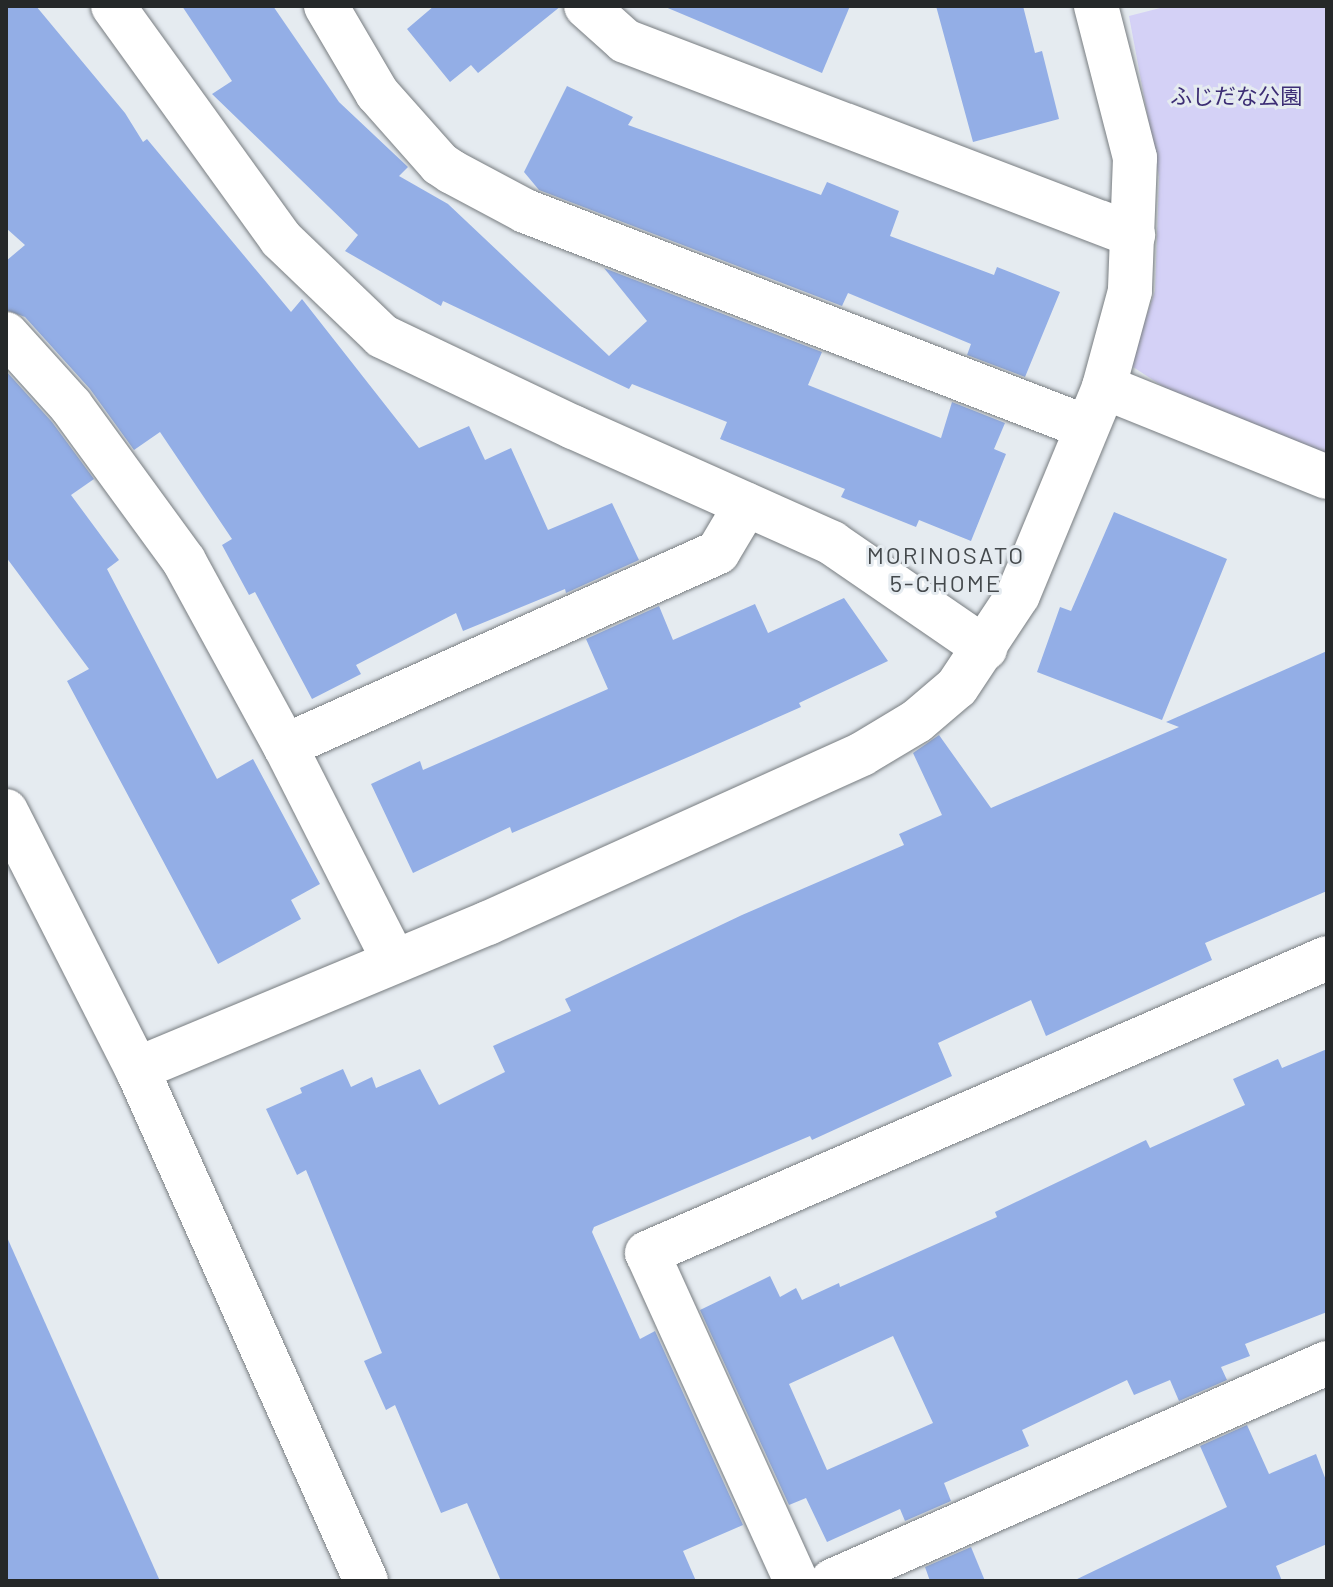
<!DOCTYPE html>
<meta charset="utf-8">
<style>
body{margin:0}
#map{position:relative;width:1333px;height:1587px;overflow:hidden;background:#e5ebf0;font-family:Barlow,"Noto Sans JP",sans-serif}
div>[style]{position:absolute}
.green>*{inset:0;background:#d4d1f6}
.building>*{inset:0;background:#93aee6}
.roads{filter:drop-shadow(0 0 2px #787d81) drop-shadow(0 0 2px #787d81)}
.minor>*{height:44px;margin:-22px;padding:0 22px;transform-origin:22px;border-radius:22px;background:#fff}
span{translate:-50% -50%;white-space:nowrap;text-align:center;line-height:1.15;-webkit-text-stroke:6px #e5ebf0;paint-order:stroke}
.park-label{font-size:22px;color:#3d2e75}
.neighbourhood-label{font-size:24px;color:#44494c;letter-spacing:2px}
.frame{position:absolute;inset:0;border:8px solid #252829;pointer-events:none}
</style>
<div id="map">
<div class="green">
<div style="clip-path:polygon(1168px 6px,1327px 6px,1327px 465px,1213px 419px,1130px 365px,1155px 291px,1159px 177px,1129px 16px)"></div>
</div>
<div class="building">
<div style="clip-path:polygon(6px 6px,36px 6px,125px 113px,143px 142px,147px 139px,291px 312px,302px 299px,419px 448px,469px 426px,485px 460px,511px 448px,548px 530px,612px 503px,639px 560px,566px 593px,565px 589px,553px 594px,463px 631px,456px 613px,356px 665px,361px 674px,312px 699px,255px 592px,249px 595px,222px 545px,232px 539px,160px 432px,134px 450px,90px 389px,25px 317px,6px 310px,6px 261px,25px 245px,6px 228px)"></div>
<div style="clip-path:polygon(182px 6px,273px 6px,339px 102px,408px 167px,399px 176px,448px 204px,609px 356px,647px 321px,604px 268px,822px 352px,808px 385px,941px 438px,952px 402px,1005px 423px,994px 449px,1006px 454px,971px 541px,919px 520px,916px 527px,841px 497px,845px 489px,720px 439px,727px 422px,632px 384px,629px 389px,443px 301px,441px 306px,345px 251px,358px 235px,212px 94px,232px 81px)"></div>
<div style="clip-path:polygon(434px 6px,561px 6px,478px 73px,471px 65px,450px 82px,407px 29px)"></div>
<div style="clip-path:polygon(663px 6px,850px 6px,822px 73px)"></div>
<div style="clip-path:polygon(936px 6px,1023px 6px,1035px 53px,1042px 51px,1059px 119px,973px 142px)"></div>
<div style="clip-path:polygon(567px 86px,633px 117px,628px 125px,821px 195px,827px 182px,899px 211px,890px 236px,994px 275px,997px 267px,1060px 292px,1025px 377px,967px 355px,971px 344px,848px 293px,842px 306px,539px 190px,524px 172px)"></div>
<div style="clip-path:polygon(6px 371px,52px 422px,94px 479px,71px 495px,119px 560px,107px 569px,217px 779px,253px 759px,320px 884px,291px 900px,301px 919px,218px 964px,67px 681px,89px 669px,6px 557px)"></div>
<div style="clip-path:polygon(1114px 512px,1227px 559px,1162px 720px,1037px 672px,1060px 607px,1071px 611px)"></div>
<div style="clip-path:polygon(844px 598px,888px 661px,799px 703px,801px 707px,693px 755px,512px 833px,510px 827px,413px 873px,371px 784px,420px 761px,423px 770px,608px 689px,586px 639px,659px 606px,673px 640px,755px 604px,768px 633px)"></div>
<div style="clip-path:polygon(1327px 651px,1327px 891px,1205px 943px,1212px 960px,1046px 1036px,1031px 1000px,938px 1043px,952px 1076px,812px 1140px,810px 1136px,594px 1227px,592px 1232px,640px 1339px,655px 1331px,743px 1525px,683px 1551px,696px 1581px,501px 1581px,467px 1503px,441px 1513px,395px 1405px,386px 1410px,364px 1361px,382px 1353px,306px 1170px,297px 1175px,266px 1109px,302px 1093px,300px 1088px,343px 1069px,351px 1087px,372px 1077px,376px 1088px,420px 1069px,439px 1105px,505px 1072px,493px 1046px,571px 1011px,565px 999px,742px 915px,904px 845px,899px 834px,942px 815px,913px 753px,939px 735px,991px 808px,1179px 727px,1166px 722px)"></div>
<div style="clip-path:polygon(evenodd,1327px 1049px,1327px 1312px,1245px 1344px,1250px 1356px,1221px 1367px,1227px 1380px,1179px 1401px,1170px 1380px,1134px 1395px,1127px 1380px,1022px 1430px,1029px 1446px,944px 1483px,951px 1501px,905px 1521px,900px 1509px,827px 1542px,806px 1498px,789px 1505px,700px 1310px,770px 1276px,780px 1297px,796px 1288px,802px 1300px,839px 1283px,840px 1287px,997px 1217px,995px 1212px,1146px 1140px,1150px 1148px,1245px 1105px,1233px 1079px,1278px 1059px,1282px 1068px,1327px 1049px,893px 1336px,933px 1423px,827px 1470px,789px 1384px,893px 1336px)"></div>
<div style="clip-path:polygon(6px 1235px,160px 1581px,6px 1581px)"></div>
<div style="clip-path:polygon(1247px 1425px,1269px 1474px,1316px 1454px,1327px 1483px,1327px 1544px,1276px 1566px,1282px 1581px,1073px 1581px,1227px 1507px,1200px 1446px)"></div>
<div style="clip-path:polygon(971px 1547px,985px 1581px,930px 1581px,925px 1567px)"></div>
</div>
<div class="roads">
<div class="minor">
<div style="left:113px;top:6px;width:287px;rotate:54.2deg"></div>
<div style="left:281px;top:239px;width:140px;rotate:43.8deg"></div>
<div style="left:382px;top:336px;width:212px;rotate:25.5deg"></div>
<div style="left:573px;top:427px;width:284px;rotate:24.1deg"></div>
<div style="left:832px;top:543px;width:186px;rotate:34.5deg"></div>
<div style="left:326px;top:6px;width:101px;rotate:59.6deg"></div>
<div style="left:377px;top:93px;width:95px;rotate:48.4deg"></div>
<div style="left:440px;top:164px;width:14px;rotate:34deg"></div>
<div style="left:452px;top:172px;width:83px;rotate:28.1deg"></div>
<div style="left:525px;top:211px;width:601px;rotate:21.06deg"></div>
<div style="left:586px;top:6px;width:52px;rotate:41.9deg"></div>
<div style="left:625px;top:41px;width:544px;rotate:20.9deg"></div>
<div style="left:1096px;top:6px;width:157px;rotate:75.6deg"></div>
<div style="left:1135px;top:158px;width:133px;rotate:92.2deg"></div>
<div style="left:1130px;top:291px;width:99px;rotate:105.2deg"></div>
<div style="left:6px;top:334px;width:97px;rotate:47.9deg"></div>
<div style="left:71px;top:406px;width:192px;rotate:53.9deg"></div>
<div style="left:184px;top:561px;width:211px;rotate:61.4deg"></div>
<div style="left:285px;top:746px;width:241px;rotate:63.1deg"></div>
<div style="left:285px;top:746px;width:474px;rotate:-24.1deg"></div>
<div style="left:718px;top:552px;width:55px;rotate:-59.2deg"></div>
<div style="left:6px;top:811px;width:289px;rotate:63.1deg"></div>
<div style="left:137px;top:1069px;width:561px;rotate:65.9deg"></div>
<div style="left:137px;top:1069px;width:380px;rotate:-22.6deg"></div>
<div style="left:488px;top:923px;width:410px;rotate:-24.3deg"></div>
<div style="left:862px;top:754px;width:64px;rotate:-31deg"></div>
<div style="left:917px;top:721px;width:52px;rotate:-40.4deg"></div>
<div style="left:957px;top:687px;width:110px;rotate:-56.5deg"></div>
<div style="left:1018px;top:595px;width:225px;rotate:-67.5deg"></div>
<div style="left:1104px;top:387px;width:240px;rotate:22deg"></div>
<div style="left:796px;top:1581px;width:360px;rotate:-114.4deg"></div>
<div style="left:647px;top:1253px;width:741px;rotate:-23.45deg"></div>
<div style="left:832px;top:1581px;width:541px;rotate:-23.77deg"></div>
</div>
</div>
<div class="park-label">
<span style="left:1236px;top:96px">ふじだな公園</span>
</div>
<div class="neighbourhood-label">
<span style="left:946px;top:569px">MORINOSATO<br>5-CHOME</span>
</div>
<div class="frame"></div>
</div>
